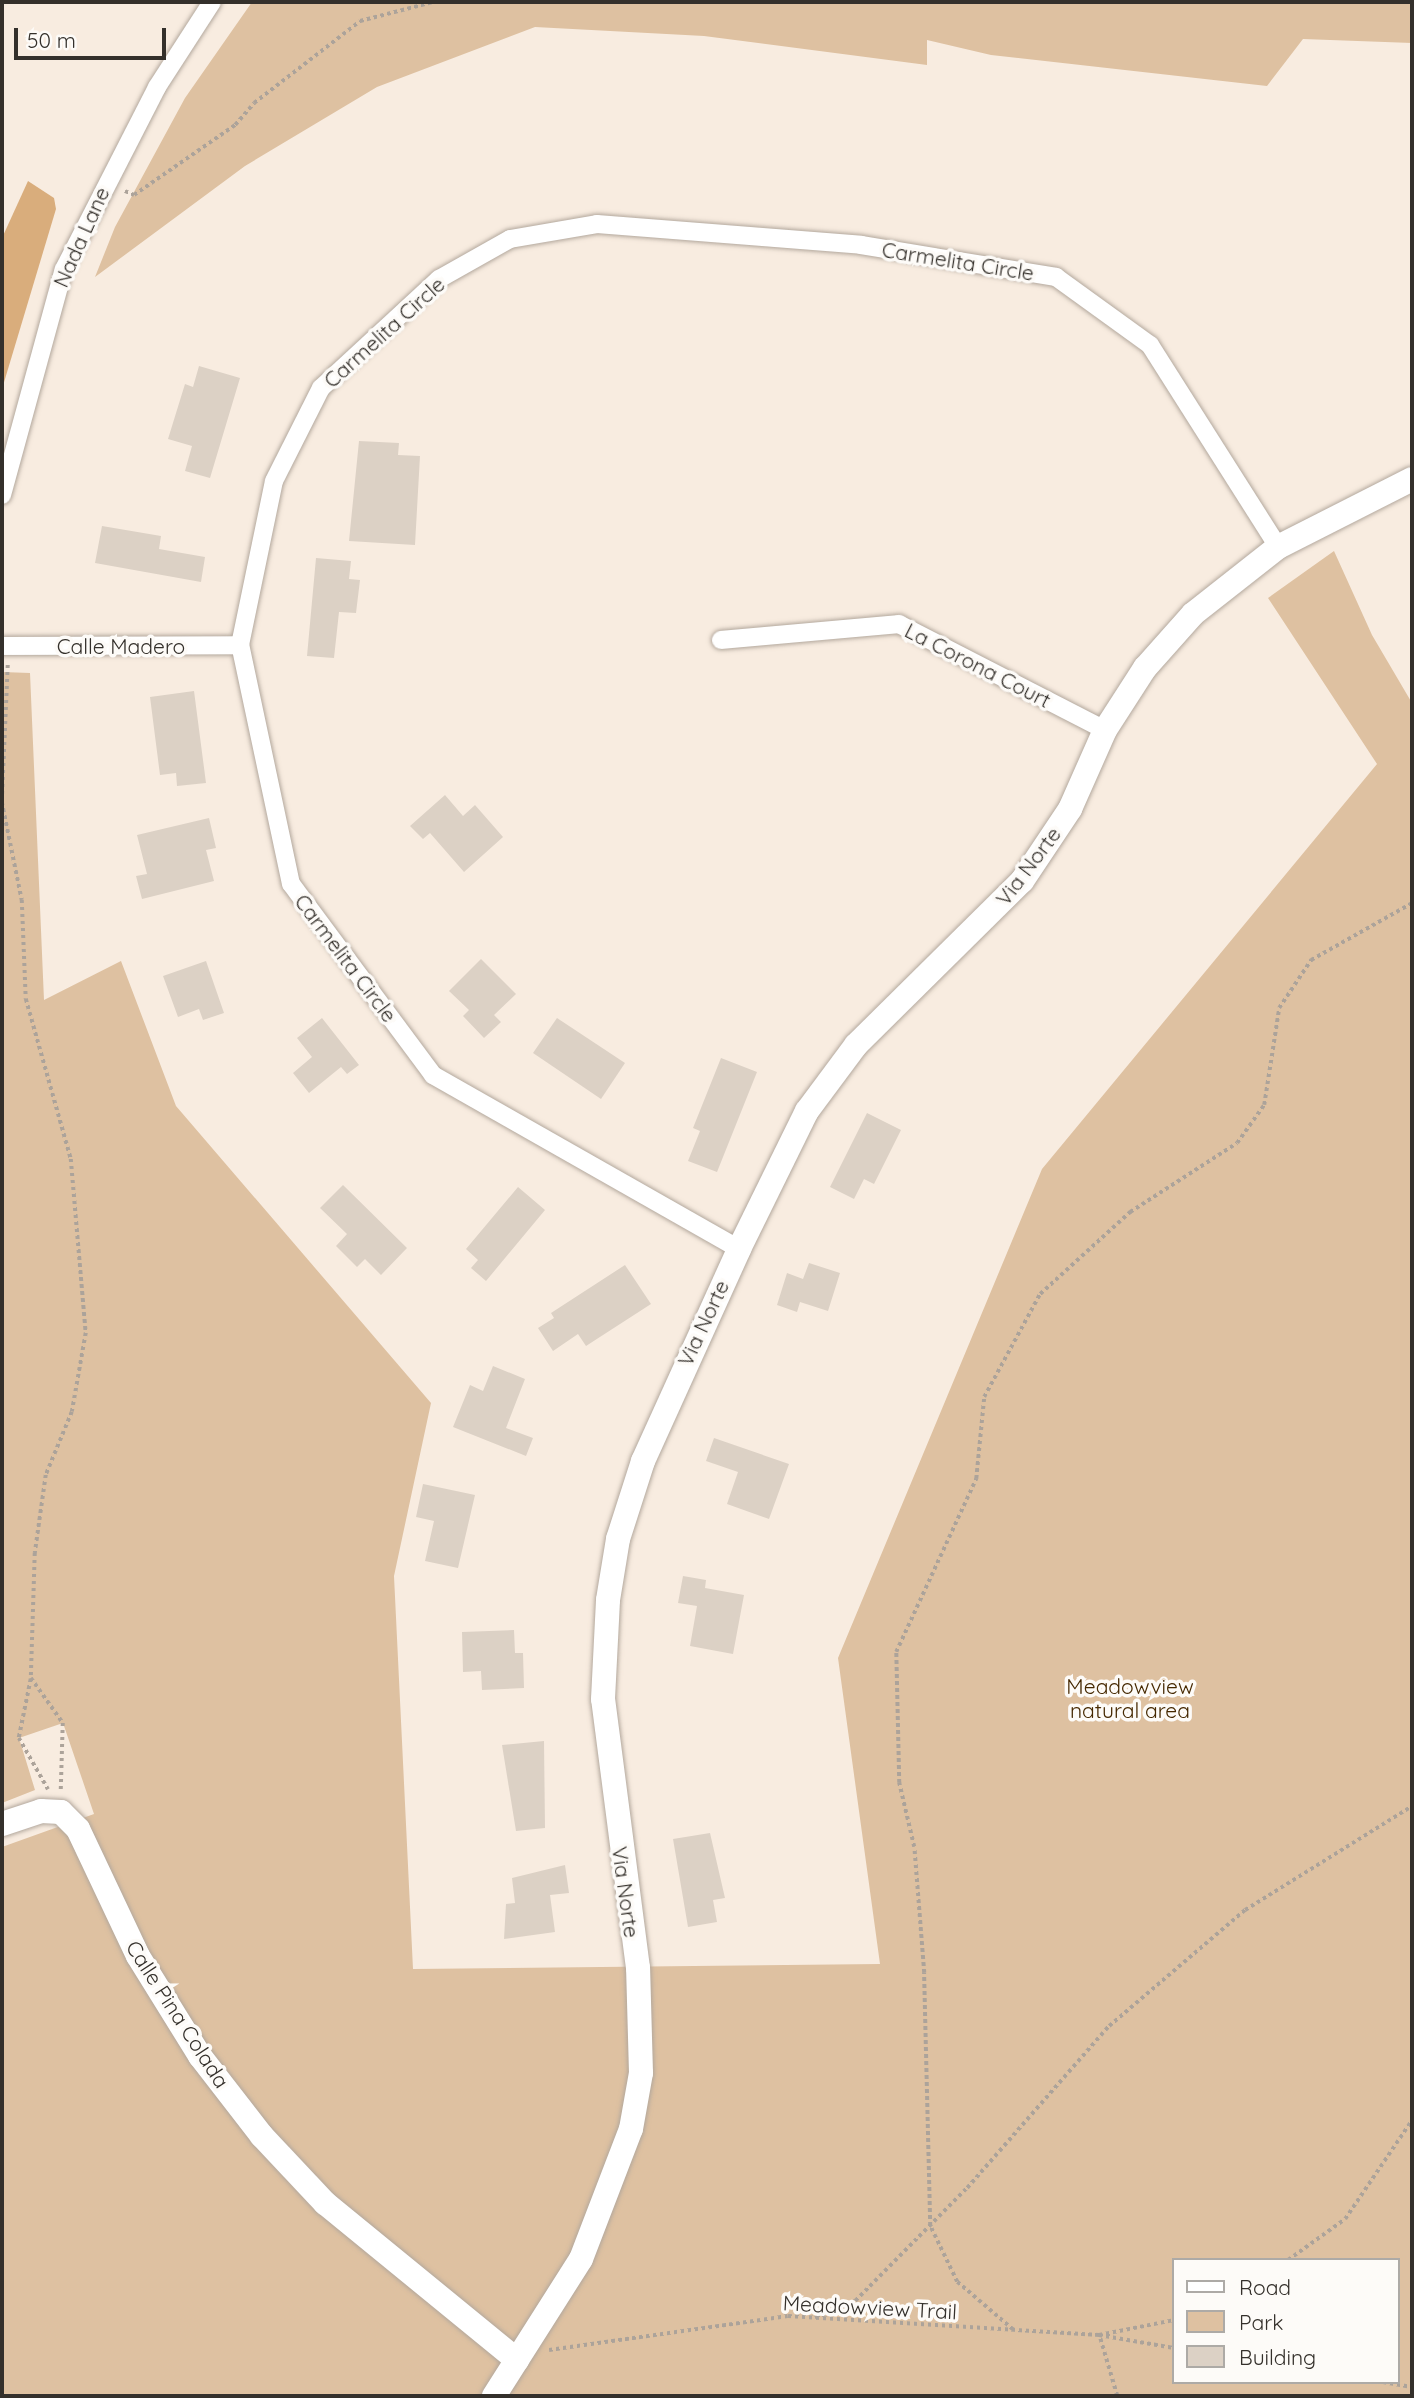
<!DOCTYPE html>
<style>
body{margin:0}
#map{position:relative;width:1414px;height:2398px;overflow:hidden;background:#f8ece0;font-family:Quicksand,sans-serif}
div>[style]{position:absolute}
.green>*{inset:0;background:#dec1a1}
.forest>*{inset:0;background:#d9ad7c}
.building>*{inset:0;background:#dcd1c5}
.path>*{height:3.5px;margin-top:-1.75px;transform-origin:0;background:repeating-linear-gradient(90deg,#aca39a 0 3.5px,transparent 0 7px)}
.roads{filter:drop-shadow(0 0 2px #b3a89d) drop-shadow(0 0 2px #b3a89d)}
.street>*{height:18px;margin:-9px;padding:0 9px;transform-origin:9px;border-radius:9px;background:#fff}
.secondary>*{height:24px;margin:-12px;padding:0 12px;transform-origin:12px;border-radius:12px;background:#fff}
span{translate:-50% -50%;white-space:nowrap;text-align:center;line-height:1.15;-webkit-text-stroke:7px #fdfbf8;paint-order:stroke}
.street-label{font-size:21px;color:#34302b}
.park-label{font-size:21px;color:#452800}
.frame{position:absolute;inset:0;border:4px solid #34302b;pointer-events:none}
.legend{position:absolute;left:1172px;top:2258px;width:228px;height:126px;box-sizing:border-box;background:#fdfbf8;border:2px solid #adaaa6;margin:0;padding:9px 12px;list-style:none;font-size:21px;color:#34302b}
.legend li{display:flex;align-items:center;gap:14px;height:35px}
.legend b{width:35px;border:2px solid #adaaa6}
.scale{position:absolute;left:14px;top:28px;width:152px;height:32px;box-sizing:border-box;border:4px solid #34302b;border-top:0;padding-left:9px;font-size:21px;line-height:24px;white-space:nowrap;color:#34302b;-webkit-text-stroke:5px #fdfbf8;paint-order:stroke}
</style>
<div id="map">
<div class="green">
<div style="clip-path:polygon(252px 2px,1412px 2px,1412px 43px,1303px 39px,1267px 86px,991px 55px,927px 40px,927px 65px,704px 36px,535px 27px,377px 87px,245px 166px,95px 277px,115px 227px,185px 98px)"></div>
<div style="clip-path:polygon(evenodd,1334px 551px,1372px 635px,1412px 703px,1412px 2396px,2px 2396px,2px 1847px,94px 1814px,63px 1723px,19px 1738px,35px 1790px,2px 1803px,2px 672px,30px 673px,44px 1000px,121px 961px,176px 1106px,431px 1403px,394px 1576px,413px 1969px,880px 1964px,838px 1658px,1042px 1169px,1377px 764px,1268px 598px,1334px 551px,1174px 2260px,1398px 2260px,1398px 2382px,1174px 2382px,1174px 2260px)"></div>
</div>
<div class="forest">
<div style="clip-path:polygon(28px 181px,54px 198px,56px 209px,2px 389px,2px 238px)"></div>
</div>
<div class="building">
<div style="clip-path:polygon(199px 366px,240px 378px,210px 478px,185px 471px,192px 446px,168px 439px,185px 384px,193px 387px)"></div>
<div style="clip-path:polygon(359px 441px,399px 443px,398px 455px,420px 456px,415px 545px,349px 541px)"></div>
<div style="clip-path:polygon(102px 526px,161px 536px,159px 549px,205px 557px,201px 582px,95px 563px)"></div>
<div style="clip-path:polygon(316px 558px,351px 561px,349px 579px,360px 580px,356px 613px,339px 612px,334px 658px,307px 656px)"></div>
<div style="clip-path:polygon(194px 691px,206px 783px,177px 786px,176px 773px,160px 775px,150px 697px)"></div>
<div style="clip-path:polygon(445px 795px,463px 816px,475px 805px,503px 837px,464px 872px,430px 833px,423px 839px,410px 826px)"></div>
<div style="clip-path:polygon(209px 818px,216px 848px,206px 850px,214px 881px,142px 899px,136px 876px,147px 874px,137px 835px)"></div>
<div style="clip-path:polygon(481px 959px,516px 994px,494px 1015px,501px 1022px,484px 1038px,463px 1016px,469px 1010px,449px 991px)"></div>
<div style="clip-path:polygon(206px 961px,224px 1013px,203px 1020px,199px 1009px,178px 1017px,163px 976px)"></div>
<div style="clip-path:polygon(322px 1018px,359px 1065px,347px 1074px,341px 1067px,309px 1093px,293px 1073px,312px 1057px,297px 1038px)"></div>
<div style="clip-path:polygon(557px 1018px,625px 1063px,601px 1099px,533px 1053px)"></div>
<div style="clip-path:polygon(721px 1058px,757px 1072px,717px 1172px,688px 1161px,700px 1131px,693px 1128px)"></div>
<div style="clip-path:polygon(867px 1113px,901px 1130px,874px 1184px,864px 1179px,854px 1199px,830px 1187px)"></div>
<div style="clip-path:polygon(343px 1185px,407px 1248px,381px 1275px,365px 1259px,357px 1267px,336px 1246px,347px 1234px,320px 1208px)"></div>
<div style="clip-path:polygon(518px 1187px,545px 1210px,486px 1281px,471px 1268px,478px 1260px,466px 1249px)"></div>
<div style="clip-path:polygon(809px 1263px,840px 1273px,828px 1311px,800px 1302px,797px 1312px,777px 1305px,787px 1273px,803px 1279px)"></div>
<div style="clip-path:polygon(625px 1265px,651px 1304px,586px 1346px,578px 1334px,553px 1351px,538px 1328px,554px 1318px,551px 1313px)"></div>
<div style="clip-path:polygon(493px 1366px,525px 1379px,506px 1428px,533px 1438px,526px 1456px,453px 1427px,470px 1385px,483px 1391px)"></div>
<div style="clip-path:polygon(714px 1438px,789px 1464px,769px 1519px,727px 1504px,738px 1472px,706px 1461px)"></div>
<div style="clip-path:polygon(423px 1484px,475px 1495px,458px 1568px,425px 1561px,434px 1521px,416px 1517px)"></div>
<div style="clip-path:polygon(683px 1576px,706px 1580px,705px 1588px,744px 1595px,733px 1654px,690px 1646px,697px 1606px,678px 1603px)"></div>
<div style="clip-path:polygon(514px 1630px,515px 1653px,523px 1653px,524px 1688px,482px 1690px,481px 1671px,463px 1672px,462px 1632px)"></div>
<div style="clip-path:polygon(544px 1741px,545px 1828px,516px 1831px,502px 1745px)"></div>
<div style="clip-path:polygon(710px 1833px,725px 1898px,713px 1900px,717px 1922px,688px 1927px,673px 1839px)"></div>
<div style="clip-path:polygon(565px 1865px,569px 1893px,550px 1895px,555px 1932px,504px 1939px,506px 1904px,515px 1903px,512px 1878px)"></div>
</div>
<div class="path">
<div style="left:125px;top:191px;width:10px;rotate:24deg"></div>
<div style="left:134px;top:195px;width:123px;rotate:-34.7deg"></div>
<div style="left:235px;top:125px;width:29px;rotate:-49deg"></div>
<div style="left:254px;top:103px;width:134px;rotate:-37.7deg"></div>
<div style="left:360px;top:21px;width:75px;rotate:-14.6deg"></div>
<div style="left:8px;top:665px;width:137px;rotate:92.5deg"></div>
<div style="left:2px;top:802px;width:100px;rotate:78.5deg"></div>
<div style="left:22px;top:900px;width:99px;rotate:87.7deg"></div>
<div style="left:26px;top:999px;width:166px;rotate:74.3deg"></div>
<div style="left:71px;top:1159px;width:175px;rotate:85.1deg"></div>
<div style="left:86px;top:1333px;width:80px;rotate:100deg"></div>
<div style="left:72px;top:1412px;width:68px;rotate:112.4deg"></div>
<div style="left:46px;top:1475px;width:79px;rotate:98deg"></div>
<div style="left:35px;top:1553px;width:125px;rotate:91.8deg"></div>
<div style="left:31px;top:1678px;width:55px;rotate:54.6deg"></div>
<div style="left:63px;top:1723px;width:69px;rotate:91.7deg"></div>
<div style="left:31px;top:1679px;width:60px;rotate:101.5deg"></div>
<div style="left:19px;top:1738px;width:59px;rotate:60.4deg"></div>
<div style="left:1288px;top:2260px;width:70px;rotate:-35.7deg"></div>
<div style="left:1345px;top:2219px;width:120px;rotate:-55.9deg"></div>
<div style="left:815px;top:2318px;width:43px;rotate:-23deg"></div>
<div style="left:855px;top:2301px;width:159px;rotate:-45.3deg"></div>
<div style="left:967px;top:2188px;width:215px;rotate:-48.8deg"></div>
<div style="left:1109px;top:2026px;width:179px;rotate:-40.5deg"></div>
<div style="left:1245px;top:1910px;width:197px;rotate:-31.9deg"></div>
<div style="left:1013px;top:2330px;width:74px;rotate:-139.4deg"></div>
<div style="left:957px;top:2282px;width:62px;rotate:-115.7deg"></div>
<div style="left:930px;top:2226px;width:253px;rotate:-91.4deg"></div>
<div style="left:924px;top:1973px;width:126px;rotate:-94.5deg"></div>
<div style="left:914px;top:1847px;width:66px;rotate:-103.2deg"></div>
<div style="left:899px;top:1783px;width:131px;rotate:-91.3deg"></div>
<div style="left:896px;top:1652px;width:191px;rotate:-65.2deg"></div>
<div style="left:976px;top:1479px;width:82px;rotate:-84.4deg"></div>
<div style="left:984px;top:1397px;width:117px;rotate:-61.5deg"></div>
<div style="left:1040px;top:1294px;width:122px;rotate:-42.3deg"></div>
<div style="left:1130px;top:1212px;width:127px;rotate:-32.8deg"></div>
<div style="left:1237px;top:1143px;width:47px;rotate:-54.6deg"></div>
<div style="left:1264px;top:1105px;width:98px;rotate:-81.2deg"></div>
<div style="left:1279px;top:1008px;width:58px;rotate:-56.3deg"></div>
<div style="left:1311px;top:960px;width:116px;rotate:-29.4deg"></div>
<div style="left:549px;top:2350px;width:241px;rotate:-8.1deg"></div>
<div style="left:788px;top:2316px;width:312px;rotate:3.5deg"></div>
<div style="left:1099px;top:2335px;width:76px;rotate:-11.3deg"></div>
<div style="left:1383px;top:2382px;width:29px;rotate:10deg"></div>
<div style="left:1117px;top:2396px;width:64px;rotate:-106.4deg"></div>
<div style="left:1099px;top:2335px;width:76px;rotate:9.8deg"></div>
</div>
<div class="roads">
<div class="street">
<div style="left:2px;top:495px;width:234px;rotate:-74.7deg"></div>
<div style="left:64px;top:269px;width:204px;rotate:-62.9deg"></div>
<div style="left:157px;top:87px;width:101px;rotate:-57.1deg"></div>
<div style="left:721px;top:640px;width:179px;rotate:-5.1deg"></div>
<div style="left:899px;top:624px;width:232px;rotate:27.2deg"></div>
<div style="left:2px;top:646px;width:238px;rotate:-0.2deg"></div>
<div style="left:739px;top:1249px;width:352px;rotate:-150.4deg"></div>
<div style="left:433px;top:1075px;width:238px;rotate:-126.6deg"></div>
<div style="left:291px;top:884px;width:244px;rotate:-102deg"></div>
<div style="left:240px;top:645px;width:167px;rotate:-78.3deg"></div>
<div style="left:274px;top:481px;width:104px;rotate:-63.2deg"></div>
<div style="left:321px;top:388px;width:161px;rotate:-42.7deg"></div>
<div style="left:439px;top:279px;width:81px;rotate:-29.4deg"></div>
<div style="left:510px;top:239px;width:88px;rotate:-9.8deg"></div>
<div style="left:597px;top:224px;width:265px;rotate:4.5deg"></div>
<div style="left:861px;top:245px;width:198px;rotate:9.3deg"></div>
<div style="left:1056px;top:277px;width:116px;rotate:35.9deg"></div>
<div style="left:1150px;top:345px;width:239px;rotate:57.6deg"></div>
</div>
<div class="secondary">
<div style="left:2px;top:1824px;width:41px;rotate:-18.4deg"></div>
<div style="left:41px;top:1811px;width:20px;rotate:3deg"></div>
<div style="left:61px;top:1812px;width:24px;rotate:45deg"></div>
<div style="left:78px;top:1829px;width:140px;rotate:64.7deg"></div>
<div style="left:138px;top:1956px;width:118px;rotate:58.2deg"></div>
<div style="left:200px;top:2056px;width:101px;rotate:52.2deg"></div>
<div style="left:262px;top:2136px;width:92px;rotate:46.8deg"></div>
<div style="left:325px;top:2203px;width:248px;rotate:39.3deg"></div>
<div style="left:494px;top:2396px;width:162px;rotate:-57.6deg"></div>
<div style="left:581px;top:2259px;width:139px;rotate:-69deg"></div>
<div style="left:631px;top:2129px;width:57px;rotate:-79.9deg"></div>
<div style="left:641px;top:2073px;width:105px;rotate:-91.6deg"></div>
<div style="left:638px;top:1968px;width:271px;rotate:-97.4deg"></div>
<div style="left:603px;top:1699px;width:99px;rotate:-87.1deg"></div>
<div style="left:608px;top:1600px;width:62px;rotate:-80.7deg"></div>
<div style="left:618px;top:1539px;width:82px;rotate:-72.2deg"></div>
<div style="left:643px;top:1461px;width:233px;rotate:-65.6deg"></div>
<div style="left:739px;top:1249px;width:154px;rotate:-63.8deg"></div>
<div style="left:807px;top:1111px;width:82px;rotate:-53.4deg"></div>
<div style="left:856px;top:1045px;width:233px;rotate:-44.7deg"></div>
<div style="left:1022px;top:881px;width:87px;rotate:-56.3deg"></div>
<div style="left:1070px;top:809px;width:86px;rotate:-66.1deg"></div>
<div style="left:1105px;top:730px;width:74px;rotate:-57.2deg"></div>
<div style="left:1145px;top:668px;width:72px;rotate:-48.4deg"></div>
<div style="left:1193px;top:614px;width:108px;rotate:-38.2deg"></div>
<div style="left:1278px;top:547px;width:150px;rotate:-26.9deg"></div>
</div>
</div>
<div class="street-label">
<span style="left:81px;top:237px;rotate:-66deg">Nada Lane</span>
<span style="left:958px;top:261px;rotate:9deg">Carmelita Circle</span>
<span style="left:384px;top:332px;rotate:-42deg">Carmelita Circle</span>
<span style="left:121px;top:646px">Calle Madero</span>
<span style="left:978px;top:665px;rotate:27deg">La Corona Court</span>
<span style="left:1028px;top:866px;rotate:-53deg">Via Norte</span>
<span style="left:346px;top:958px;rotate:53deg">Carmelita Circle</span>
<span style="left:703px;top:1323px;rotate:-65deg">Via Norte</span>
<span style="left:626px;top:1892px;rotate:82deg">Via Norte</span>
<span style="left:178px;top:2014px;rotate:57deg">Calle Pina Colada</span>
<span style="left:870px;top:2307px;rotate:3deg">Meadowview Trail</span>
</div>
<div class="park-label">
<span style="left:1130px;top:1698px">Meadowview<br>natural area</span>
</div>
<div class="frame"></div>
<ul class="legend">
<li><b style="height:9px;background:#fff"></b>Road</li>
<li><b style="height:19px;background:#dec1a1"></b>Park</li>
<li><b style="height:19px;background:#dcd1c5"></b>Building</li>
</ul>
<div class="scale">50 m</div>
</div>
